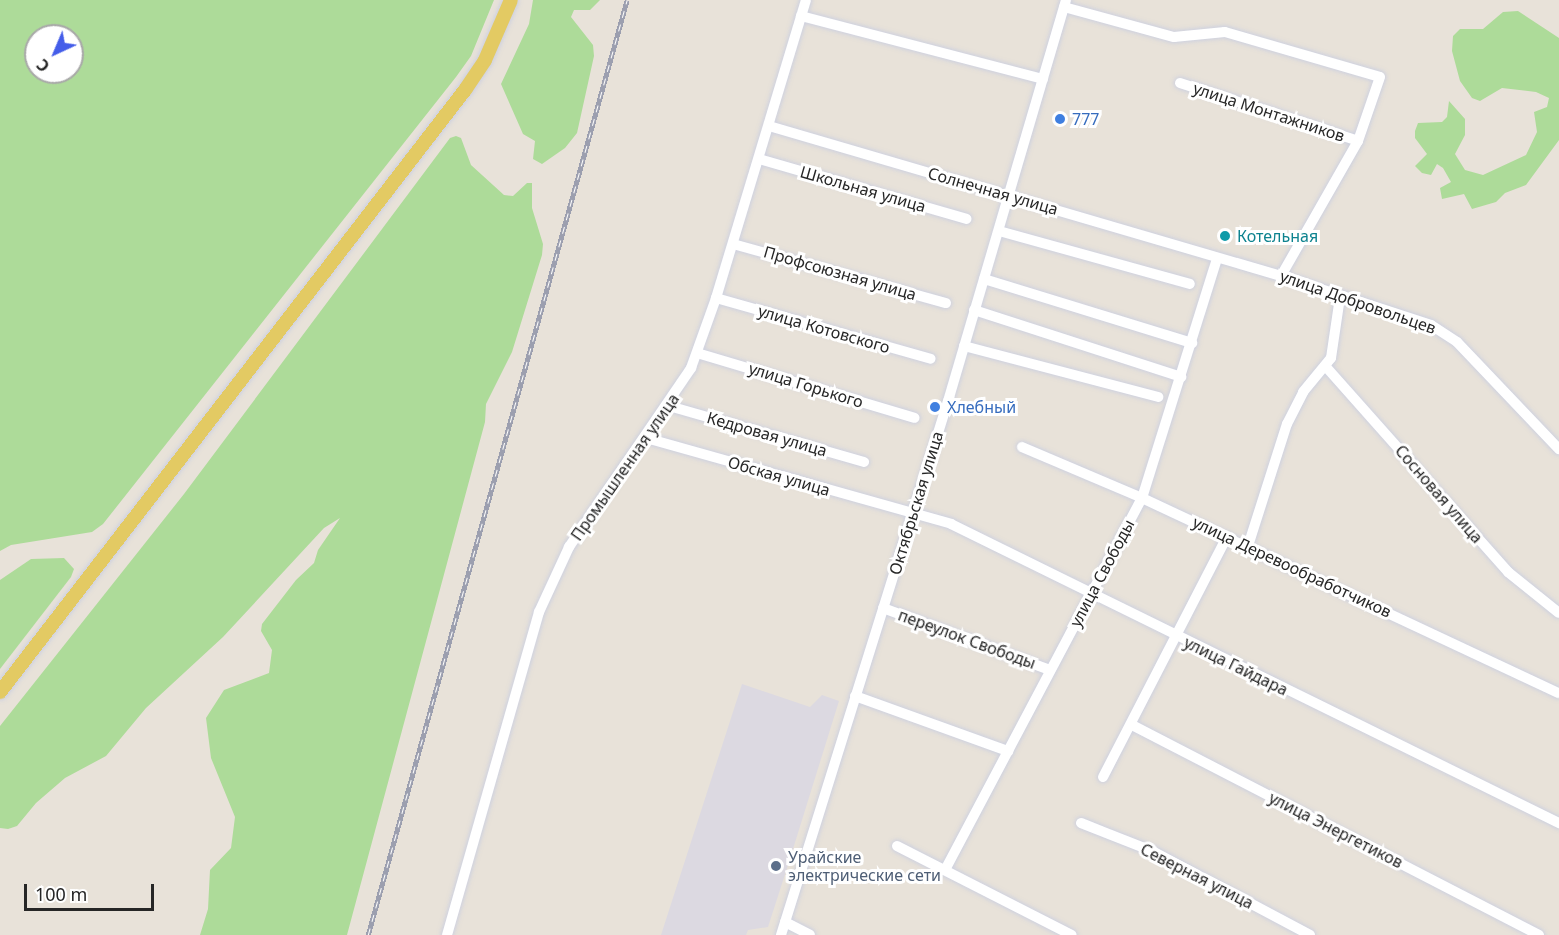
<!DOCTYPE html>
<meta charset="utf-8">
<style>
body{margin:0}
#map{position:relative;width:1559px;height:935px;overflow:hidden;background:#e8e2d9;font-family:"Noto Sans",sans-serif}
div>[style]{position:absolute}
.industrial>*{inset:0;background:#dcd9e1}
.green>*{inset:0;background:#addb99}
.roads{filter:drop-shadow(0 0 2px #ced1df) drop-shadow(0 0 2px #ced1df)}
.minor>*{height:10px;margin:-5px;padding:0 5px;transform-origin:5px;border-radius:5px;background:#fff}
.major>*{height:14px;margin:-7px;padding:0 7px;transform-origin:7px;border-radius:7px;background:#e3ca63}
.rail>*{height:4.5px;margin-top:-2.25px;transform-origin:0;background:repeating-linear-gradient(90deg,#fff 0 7px,#9c9faf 0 14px);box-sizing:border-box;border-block:2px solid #9c9faf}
.dots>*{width:16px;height:16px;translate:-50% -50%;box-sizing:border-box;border:3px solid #fff;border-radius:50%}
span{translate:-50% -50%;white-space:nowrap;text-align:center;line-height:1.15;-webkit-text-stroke:6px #fff;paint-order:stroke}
.street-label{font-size:16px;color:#262626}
.shop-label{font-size:16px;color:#366cbe}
.left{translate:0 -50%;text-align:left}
.culture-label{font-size:16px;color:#0d838f}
.service-label{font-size:16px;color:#4e5e75}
.north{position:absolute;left:24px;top:24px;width:60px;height:60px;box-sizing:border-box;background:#fff;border:2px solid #a8a8a8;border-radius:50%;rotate:224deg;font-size:16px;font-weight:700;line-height:24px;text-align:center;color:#262626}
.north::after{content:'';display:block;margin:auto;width:21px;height:27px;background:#445de9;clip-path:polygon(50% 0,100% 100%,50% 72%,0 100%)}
.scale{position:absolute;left:24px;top:884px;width:130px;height:27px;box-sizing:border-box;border:3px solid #262626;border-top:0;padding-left:8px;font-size:18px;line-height:21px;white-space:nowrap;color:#262626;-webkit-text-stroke:4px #fff;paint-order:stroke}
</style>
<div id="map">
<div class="industrial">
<div style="clip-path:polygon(742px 684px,810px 707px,822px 695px,839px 701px,788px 865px,768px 927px,748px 930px,746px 935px,661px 935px)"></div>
</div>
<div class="green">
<div style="clip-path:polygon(evenodd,0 0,494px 0,471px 56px,456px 77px,103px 524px,92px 532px,11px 545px,0 551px,0 0,36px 36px,72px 36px,72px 72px,36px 72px,36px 36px)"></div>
<div style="clip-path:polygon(533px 0,600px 0,590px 10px,574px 10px,571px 17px,593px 45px,594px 56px,577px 133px,565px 148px,542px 164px,533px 159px,535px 141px,523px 134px,501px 84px,529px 24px)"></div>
<div style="clip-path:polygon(1518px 11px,1559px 38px,1559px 140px,1526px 185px,1505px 193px,1496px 202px,1472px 209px,1464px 194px,1442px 199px,1440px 188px,1451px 182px,1443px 168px,1437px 164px,1431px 175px,1422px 173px,1415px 166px,1427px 154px,1415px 138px,1415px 131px,1418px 123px,1442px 122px,1447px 117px,1449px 101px,1465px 119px,1465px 135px,1455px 154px,1465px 170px,1483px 175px,1526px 155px,1537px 132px,1534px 112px,1547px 107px,1549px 98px,1536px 92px,1502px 88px,1480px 101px,1472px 98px,1460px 81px,1452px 51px,1453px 36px,1460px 29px,1483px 29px,1503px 12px)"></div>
<div style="clip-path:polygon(456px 136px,461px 138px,471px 165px,504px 195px,513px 196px,527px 183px,532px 183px,532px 208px,543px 244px,542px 255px,512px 352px,486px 404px,485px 422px,347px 935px,200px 935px,208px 909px,210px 870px,231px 848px,235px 817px,211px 758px,206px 718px,224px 690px,269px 673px,272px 650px,261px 631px,262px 624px,296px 580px,314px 563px,318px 550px,340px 518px,324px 528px,223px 637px,146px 708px,106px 756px,65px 778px,36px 803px,17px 826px,8px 829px,0 828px,0 726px,184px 494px,450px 138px)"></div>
<div style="clip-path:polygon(64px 558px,74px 569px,71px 577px,0 669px,0 580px,31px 559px)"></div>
</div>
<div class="roads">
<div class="minor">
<div style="left:1064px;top:7px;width:114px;rotate:15.3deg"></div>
<div style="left:1174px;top:37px;width:51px;rotate:-5.6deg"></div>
<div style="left:1225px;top:32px;width:161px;rotate:16.2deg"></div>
<div style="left:1380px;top:77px;width:68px;rotate:109deg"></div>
<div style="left:1358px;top:141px;width:155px;rotate:119.7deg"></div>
<div style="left:801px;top:16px;width:250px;rotate:14.6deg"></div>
<div style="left:1180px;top:83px;width:187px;rotate:18deg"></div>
<div style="left:769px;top:126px;width:534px;rotate:16.33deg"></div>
<div style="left:1281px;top:276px;width:158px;rotate:18.1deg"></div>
<div style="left:1431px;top:325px;width:31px;rotate:33deg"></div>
<div style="left:1457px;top:342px;width:148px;rotate:46.4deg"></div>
<div style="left:759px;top:159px;width:216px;rotate:16.1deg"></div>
<div style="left:999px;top:231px;width:198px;rotate:15.5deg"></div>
<div style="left:733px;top:244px;width:221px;rotate:15.5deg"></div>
<div style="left:984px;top:279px;width:218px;rotate:17.1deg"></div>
<div style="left:716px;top:298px;width:223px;rotate:15.8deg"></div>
<div style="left:974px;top:310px;width:218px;rotate:17.9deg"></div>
<div style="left:964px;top:346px;width:201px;rotate:14.7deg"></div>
<div style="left:697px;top:353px;width:227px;rotate:16.6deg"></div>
<div style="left:1327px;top:368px;width:273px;rotate:48.4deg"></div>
<div style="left:1508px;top:572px;width:65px;rotate:38.8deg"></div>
<div style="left:669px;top:406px;width:203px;rotate:16deg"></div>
<div style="left:646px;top:438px;width:317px;rotate:15.7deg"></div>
<div style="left:951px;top:524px;width:678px;rotate:26.19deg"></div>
<div style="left:1022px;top:447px;width:130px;rotate:23deg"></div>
<div style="left:1142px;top:498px;width:460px;rotate:25.1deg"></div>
<div style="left:1248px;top:546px;width:128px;rotate:-72.3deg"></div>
<div style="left:1287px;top:424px;width:36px;rotate:-63deg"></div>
<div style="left:1303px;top:392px;width:44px;rotate:-50.5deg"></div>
<div style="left:1331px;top:358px;width:62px;rotate:-81.6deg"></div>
<div style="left:883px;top:608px;width:178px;rotate:20.4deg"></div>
<div style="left:855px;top:696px;width:163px;rotate:19.8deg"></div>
<div style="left:1132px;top:725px;width:458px;rotate:27.3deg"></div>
<div style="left:1103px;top:777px;width:270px;rotate:-62.7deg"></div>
<div style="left:1081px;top:823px;width:76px;rotate:21.5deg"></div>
<div style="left:1152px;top:851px;width:179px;rotate:28deg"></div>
<div style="left:897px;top:846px;width:196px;rotate:27deg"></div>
<div style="left:945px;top:870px;width:421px;rotate:-62.1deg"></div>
<div style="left:1142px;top:498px;width:251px;rotate:-72.6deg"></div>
<div style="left:785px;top:922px;width:28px;rotate:27deg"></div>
<div style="left:447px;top:935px;width:336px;rotate:-74.1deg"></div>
<div style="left:539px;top:612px;width:72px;rotate:-65.2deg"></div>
<div style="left:569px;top:547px;width:217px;rotate:-55.7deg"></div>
<div style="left:691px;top:368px;width:74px;rotate:-70.3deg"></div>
<div style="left:716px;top:298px;width:311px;rotate:-73.2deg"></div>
<div style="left:781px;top:935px;width:560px;rotate:-72.63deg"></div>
<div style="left:948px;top:401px;width:418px;rotate:-73.6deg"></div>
</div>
<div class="major">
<div style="left:0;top:692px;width:761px;rotate:-52.32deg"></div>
<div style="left:465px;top:90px;width:36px;rotate:-56deg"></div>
<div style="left:485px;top:60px;width:65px;rotate:-66.6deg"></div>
</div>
</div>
<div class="rail">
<div style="left:368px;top:935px;width:970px;rotate:-74.52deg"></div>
</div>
<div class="dots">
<div style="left:1060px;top:119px;background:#3f7fe0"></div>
<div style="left:1225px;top:236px;background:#0f9aa8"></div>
<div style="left:935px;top:407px;background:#3f7fe0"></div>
<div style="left:776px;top:866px;background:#5c6f8a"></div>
</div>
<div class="street-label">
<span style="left:1269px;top:112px;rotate:18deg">улица Монтажников</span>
<span style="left:863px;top:189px;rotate:16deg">Школьная улица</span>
<span style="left:993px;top:191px;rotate:16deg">Солнечная улица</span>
<span style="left:840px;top:273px;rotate:16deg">Профсоюзная улица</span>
<span style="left:1358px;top:302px;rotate:19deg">улица Добровольцев</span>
<span style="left:824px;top:329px;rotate:16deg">улица Котовского</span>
<span style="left:806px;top:385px;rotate:17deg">улица Горького</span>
<span style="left:767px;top:434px;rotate:16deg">Кедровая улица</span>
<span style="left:625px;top:467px;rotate:-55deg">Промышленная улица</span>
<span style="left:779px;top:476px;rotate:16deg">Обская улица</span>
<span style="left:1439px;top:494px;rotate:49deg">Сосновая улица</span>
<span style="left:916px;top:503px;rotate:-73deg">Октябрьская улица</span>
<span style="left:1292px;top:567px;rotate:25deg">улица Деревообработчиков</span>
<span style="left:1102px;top:573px;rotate:-62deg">улица Свободы</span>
<span style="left:967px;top:639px;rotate:20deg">переулок Свободы</span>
<span style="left:1236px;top:666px;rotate:26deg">улица Гайдара</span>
<span style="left:1336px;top:830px;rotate:27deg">улица Энергетиков</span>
<span style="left:1197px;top:876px;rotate:27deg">Северная улица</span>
</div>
<div class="shop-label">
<span class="left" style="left:1072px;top:119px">777</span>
<span class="left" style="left:947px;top:407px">Хлебный</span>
</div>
<div class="culture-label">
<span class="left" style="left:1237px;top:236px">Котельная</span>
</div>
<div class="service-label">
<span class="left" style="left:788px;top:866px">Урайские<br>электрические сети</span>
</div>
<div class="north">С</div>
<div class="scale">100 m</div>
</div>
